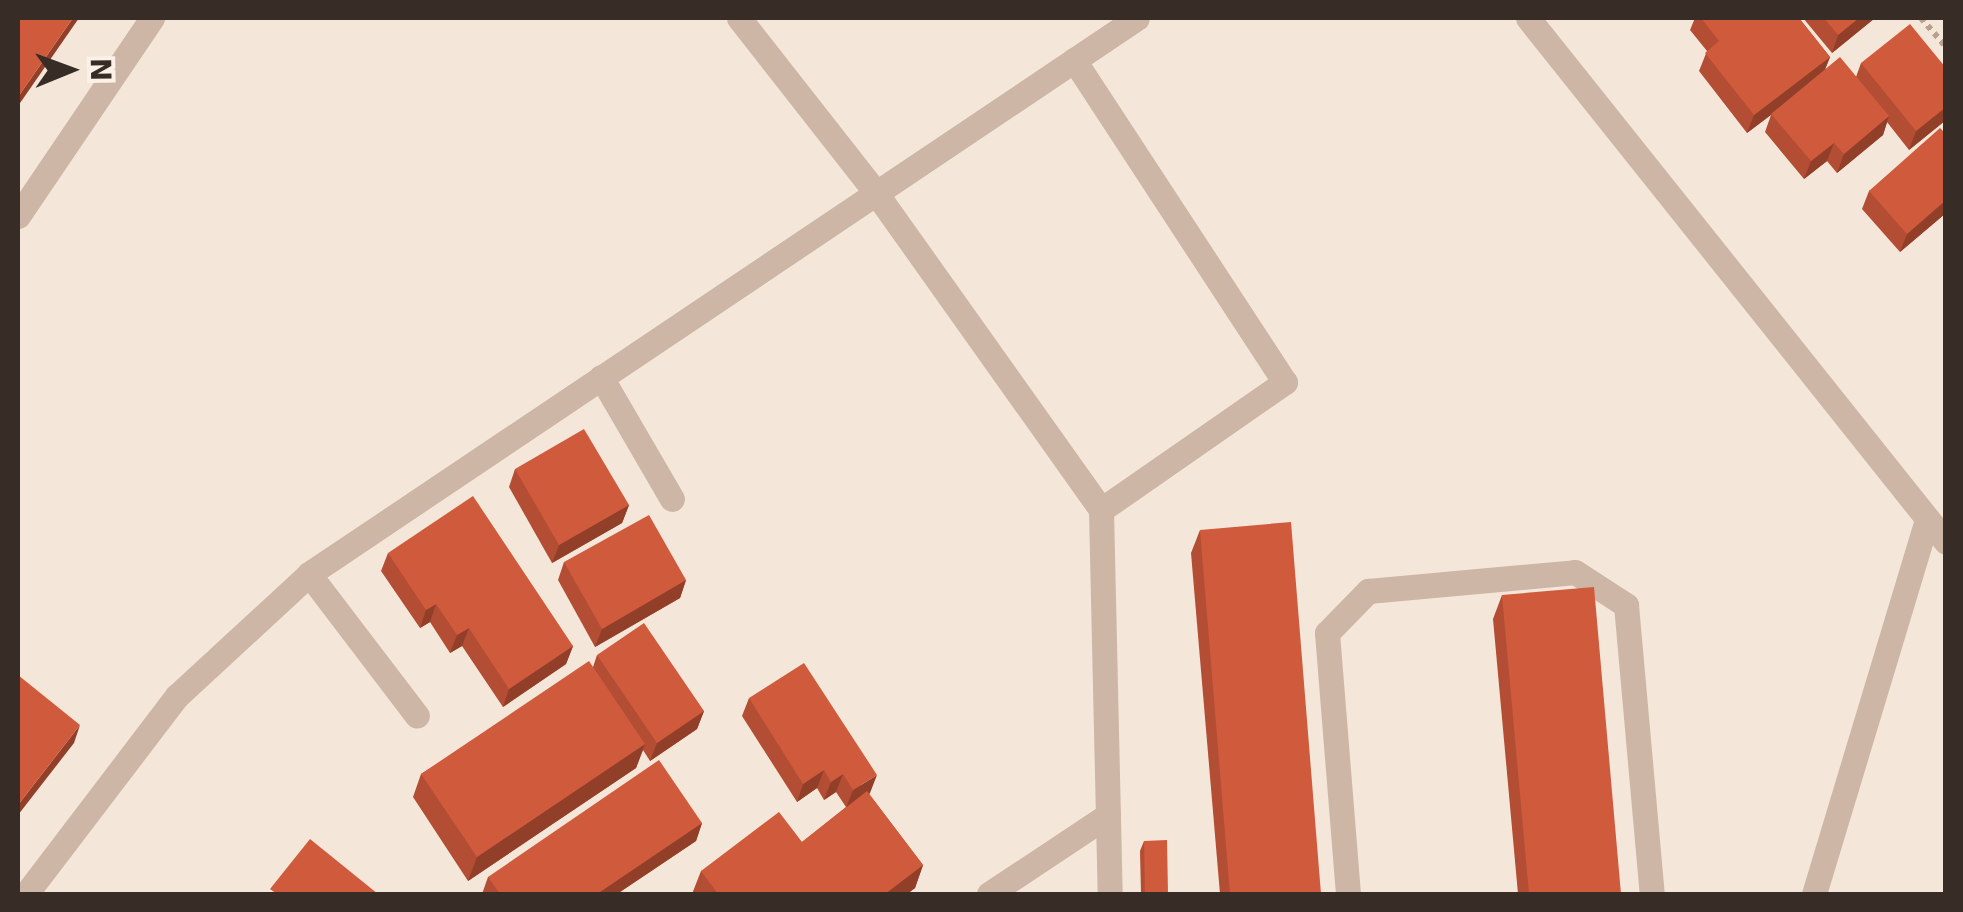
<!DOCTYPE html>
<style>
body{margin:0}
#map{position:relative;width:1963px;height:912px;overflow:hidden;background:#f4e7da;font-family:"DejaVu Sans",sans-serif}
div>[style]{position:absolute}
.path>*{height:6px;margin-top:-3px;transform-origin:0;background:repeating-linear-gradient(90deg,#b99f8f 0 5px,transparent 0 10px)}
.service>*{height:25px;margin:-12.5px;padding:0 12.5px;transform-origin:12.5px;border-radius:12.5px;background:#cdb6a5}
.minor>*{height:25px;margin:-12.5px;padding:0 12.5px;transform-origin:12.5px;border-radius:12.5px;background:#cdb6a5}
.wall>*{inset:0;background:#b34d34}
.shaded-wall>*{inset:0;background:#923f2a}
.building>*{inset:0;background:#d05a3c}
span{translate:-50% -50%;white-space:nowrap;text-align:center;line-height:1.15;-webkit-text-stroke:10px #fbf1e7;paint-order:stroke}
.frame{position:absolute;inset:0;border:20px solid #382c27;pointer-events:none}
.north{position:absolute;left:20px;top:20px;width:100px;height:100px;-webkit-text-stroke:8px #fbf1e7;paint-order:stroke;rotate:89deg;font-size:28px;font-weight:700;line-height:40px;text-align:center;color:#382c27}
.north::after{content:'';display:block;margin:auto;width:35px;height:45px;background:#382c27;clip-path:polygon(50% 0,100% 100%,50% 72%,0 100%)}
</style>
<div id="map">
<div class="path">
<div style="left:1921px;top:18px;width:38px;rotate:49deg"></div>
</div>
<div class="service">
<div style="left:601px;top:377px;width:141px;rotate:59.8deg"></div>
<div style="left:309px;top:574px;width:178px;rotate:52.7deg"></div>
</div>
<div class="minor">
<div style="left:739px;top:18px;width:222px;rotate:51.9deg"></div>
<div style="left:876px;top:193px;width:389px;rotate:54.6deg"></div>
<div style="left:1101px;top:510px;width:384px;rotate:88.7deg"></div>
<div style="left:1528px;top:18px;width:670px;rotate:51.42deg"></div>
<div style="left:1074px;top:60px;width:385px;rotate:56.8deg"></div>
<div style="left:1285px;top:382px;width:224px;rotate:145.2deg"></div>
<div style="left:18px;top:216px;width:239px;rotate:-55.9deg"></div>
<div style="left:26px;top:894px;width:249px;rotate:-52.7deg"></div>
<div style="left:177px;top:696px;width:180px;rotate:-42.7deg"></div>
<div style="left:309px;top:574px;width:997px;rotate:-33.88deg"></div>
<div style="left:989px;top:894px;width:143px;rotate:-33.6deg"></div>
<div style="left:1348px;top:894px;width:262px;rotate:-94.6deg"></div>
<div style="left:1327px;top:633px;width:59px;rotate:-45.7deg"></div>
<div style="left:1368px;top:591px;width:208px;rotate:-5.2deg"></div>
<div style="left:1575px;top:572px;width:61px;rotate:32.9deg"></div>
<div style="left:1626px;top:605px;width:290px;rotate:84.9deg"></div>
<div style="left:1814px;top:894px;width:392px;rotate:-73.2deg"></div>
</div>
<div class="wall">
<div style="clip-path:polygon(1695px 18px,1799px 18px,1830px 57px,1825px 69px,1856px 77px,1861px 63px,1946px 68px,1946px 120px,1909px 150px,1887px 122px,1883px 135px,1837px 173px,1827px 161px,1804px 179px,1765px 132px,1771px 115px,1747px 133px,1699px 71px,1707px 51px,1690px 30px)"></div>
<div style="clip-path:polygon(1803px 18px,1875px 18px,1832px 53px)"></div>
<div style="clip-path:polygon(1946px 134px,1946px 213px,1900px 252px,1862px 209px,1869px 191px)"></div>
<div style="clip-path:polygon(515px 469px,629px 505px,622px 523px,552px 563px,509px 487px)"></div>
<div style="clip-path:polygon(1200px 530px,1321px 894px,1220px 894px,1191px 553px)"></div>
<div style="clip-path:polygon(388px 553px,573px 646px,566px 664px,503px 707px,462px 646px,450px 653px,430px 622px,420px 628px,381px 571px)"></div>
<div style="clip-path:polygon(564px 562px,686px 580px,680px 598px,595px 647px,558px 580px)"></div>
<div style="clip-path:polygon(1502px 595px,1621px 894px,1518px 894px,1493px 619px)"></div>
<div style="clip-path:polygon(597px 655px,704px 711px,697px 729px,650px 761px,643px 750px,636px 768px,468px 881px,413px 797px,421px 774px,593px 667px)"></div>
<div style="clip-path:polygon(749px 698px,870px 793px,869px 794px,923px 865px,915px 888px,907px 894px,692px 894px,701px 871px,802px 842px,846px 807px,836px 792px,824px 800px,817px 788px,797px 802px,742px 716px)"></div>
<div style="clip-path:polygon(702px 823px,696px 841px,617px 894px,482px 894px,488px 877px)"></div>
<div style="clip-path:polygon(1144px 841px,1168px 894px,1141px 894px,1140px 851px)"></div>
</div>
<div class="shaded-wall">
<div style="clip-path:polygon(73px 18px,79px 18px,18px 106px,18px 97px)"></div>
<div style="clip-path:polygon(1859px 18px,1875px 18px,1832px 53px,1838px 35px)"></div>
<div style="clip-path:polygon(1830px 57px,1823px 75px,1747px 133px,1754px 115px)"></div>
<div style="clip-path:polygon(1946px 107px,1946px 120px,1909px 150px,1916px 131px)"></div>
<div style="clip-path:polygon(1889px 116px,1883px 135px,1837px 173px,1844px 154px)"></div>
<div style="clip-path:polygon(1834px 143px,1827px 161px,1804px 179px,1811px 161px)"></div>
<div style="clip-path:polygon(1946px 200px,1946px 213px,1900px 252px,1907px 234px)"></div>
<div style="clip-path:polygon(629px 505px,622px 523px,552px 563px,559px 545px)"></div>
<div style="clip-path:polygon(686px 580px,680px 598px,595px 647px,602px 629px)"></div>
<div style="clip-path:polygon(436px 604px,430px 622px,420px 628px,426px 610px)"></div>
<div style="clip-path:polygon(469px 628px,462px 646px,450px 653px,457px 635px)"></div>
<div style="clip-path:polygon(573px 646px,566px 664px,503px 707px,509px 689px)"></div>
<div style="clip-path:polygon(704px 711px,697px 729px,650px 761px,657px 743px)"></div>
<div style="clip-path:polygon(80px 725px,74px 743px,18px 815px,18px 805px)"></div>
<div style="clip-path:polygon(645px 744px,636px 768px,468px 881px,477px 857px)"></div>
<div style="clip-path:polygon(824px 770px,817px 788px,797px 802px,803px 784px)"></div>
<div style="clip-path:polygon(843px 774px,836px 792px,824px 800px,831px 782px)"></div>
<div style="clip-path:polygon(877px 775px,870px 793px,846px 808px,853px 790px)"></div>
<div style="clip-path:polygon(702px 823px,696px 841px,617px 894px,597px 894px)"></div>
<div style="clip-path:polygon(923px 865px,915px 888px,907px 894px,885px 894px)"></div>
</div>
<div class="building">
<div style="clip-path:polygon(18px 18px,73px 18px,18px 97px)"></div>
<div style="clip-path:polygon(1701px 18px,1799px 18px,1830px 57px,1754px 115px,1705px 53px,1719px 41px)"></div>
<div style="clip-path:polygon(1824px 18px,1859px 18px,1838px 35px)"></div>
<div style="clip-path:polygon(1910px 24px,1946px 68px,1946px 107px,1916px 131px,1861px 63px)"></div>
<div style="clip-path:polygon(1840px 57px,1889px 116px,1844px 154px,1834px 143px,1811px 161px,1771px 114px)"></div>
<div style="clip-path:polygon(1940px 128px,1946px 134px,1946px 200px,1907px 234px,1869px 191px)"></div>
<div style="clip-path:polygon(584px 429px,629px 505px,559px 545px,515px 469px)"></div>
<div style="clip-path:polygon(473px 496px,573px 646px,509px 689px,469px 628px,457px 635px,436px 604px,426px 610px,388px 553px)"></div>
<div style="clip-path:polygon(649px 515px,686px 580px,602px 629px,564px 562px)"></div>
<div style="clip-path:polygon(1291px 522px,1321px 894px,1230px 894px,1200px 530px)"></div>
<div style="clip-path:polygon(1594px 587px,1621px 894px,1529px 894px,1502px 595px)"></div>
<div style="clip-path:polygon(644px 623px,704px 711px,657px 743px,597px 655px)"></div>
<div style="clip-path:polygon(589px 661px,645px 744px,477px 857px,421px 774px)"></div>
<div style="clip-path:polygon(804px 663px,877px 775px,853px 790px,843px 774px,831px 782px,824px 770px,803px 784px,749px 698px)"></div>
<div style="clip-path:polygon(18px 675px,80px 725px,18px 805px)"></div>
<div style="clip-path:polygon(659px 760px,702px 823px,597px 894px,500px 894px,488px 877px)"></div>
<div style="clip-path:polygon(867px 791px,923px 865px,885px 894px,718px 894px,701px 871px,779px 812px,802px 842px)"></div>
<div style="clip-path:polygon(310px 839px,378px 894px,277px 894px,270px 889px)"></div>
<div style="clip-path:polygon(1167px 840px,1168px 894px,1145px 894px,1144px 841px)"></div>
</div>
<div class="frame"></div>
<div class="north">N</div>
</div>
